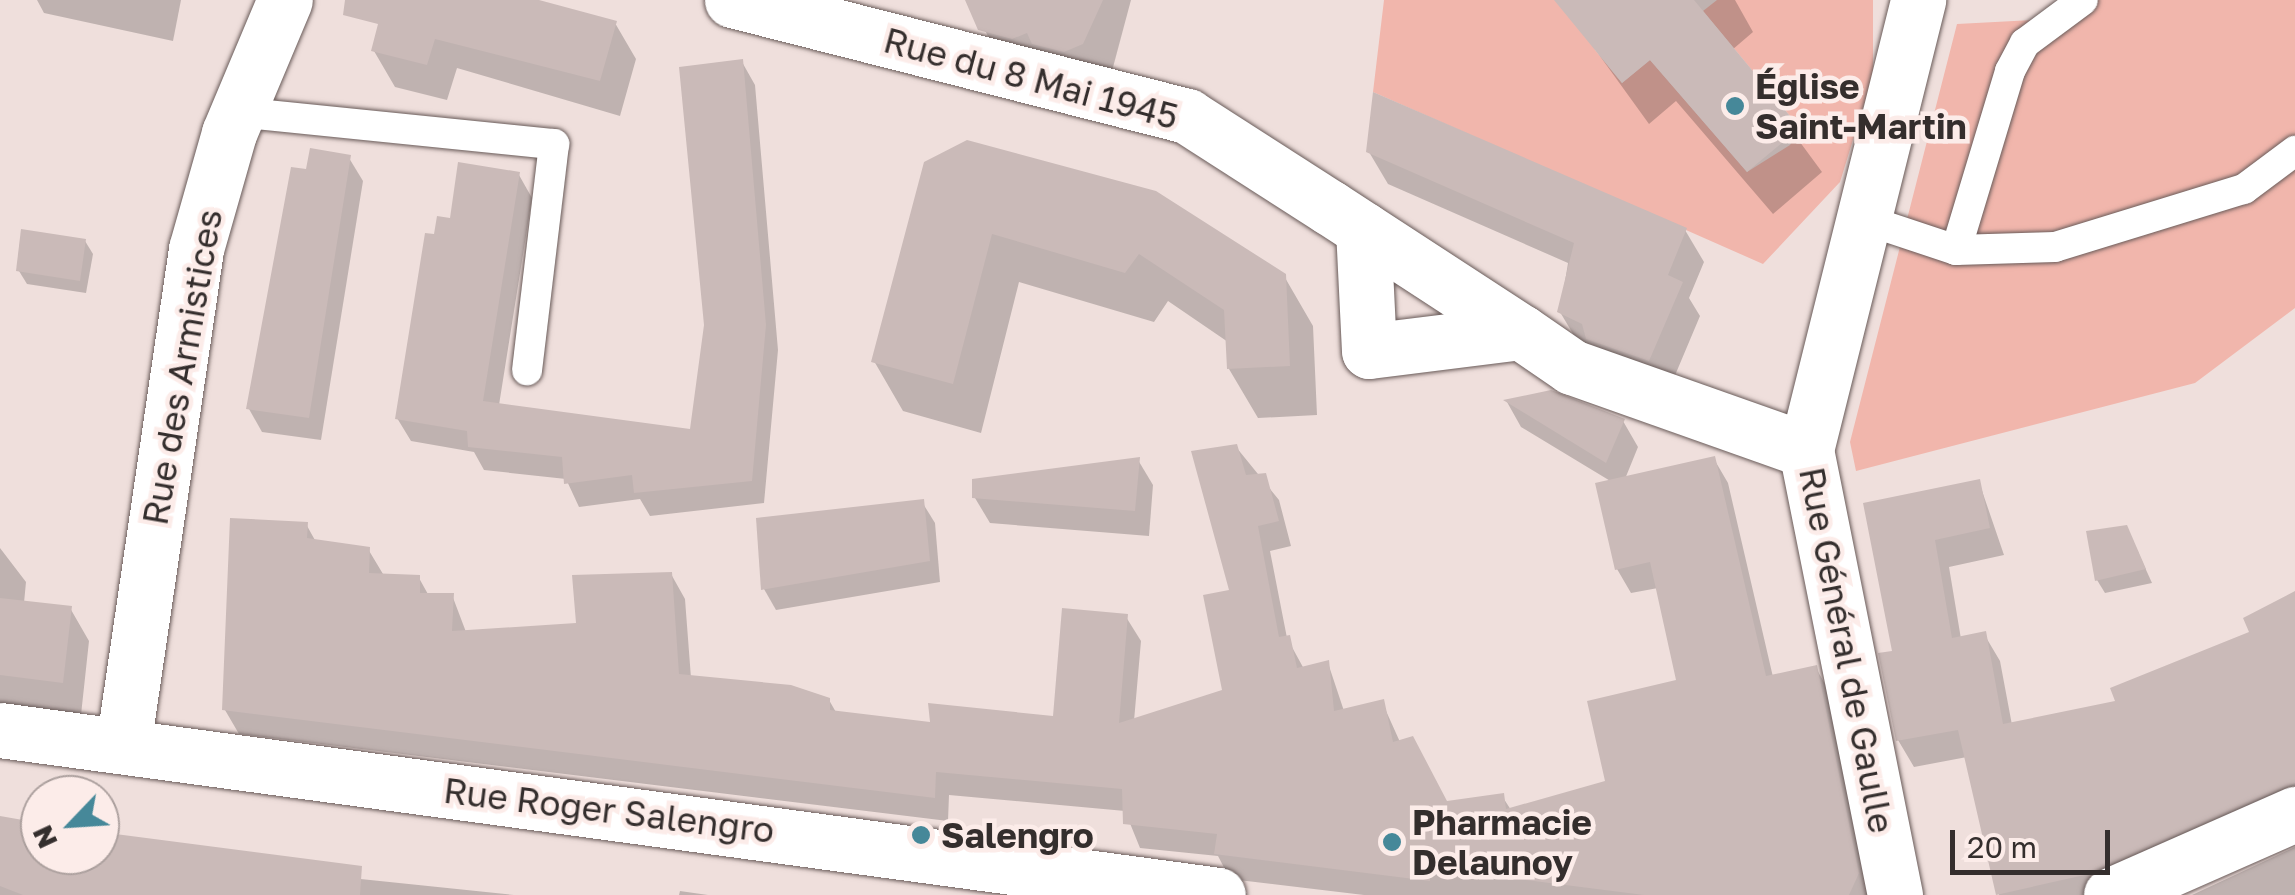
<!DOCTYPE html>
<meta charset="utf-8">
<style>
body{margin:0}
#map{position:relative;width:2295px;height:895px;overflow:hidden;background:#efdfdc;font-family:"Golos Text",sans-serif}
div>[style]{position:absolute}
.green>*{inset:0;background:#f1b6ac}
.shadow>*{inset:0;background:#0003}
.building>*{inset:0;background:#cabab8}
.roads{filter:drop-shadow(0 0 2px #695b59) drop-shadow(0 0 2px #695b59)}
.service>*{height:30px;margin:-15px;padding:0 15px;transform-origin:15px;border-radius:15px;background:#fff}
.minor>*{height:55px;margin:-27.5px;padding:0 27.5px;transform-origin:27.5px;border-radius:27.5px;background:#fff}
.secondary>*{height:55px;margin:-27.5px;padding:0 27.5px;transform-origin:27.5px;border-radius:27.5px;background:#fff}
.dots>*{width:28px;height:28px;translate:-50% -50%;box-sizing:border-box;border:5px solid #fcece9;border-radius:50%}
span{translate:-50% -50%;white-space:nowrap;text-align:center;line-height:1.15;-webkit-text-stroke:9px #fcece9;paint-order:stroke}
.street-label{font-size:35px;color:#342e2d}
.poi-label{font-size:35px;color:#342e2d;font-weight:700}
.left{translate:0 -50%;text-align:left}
.north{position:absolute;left:20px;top:775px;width:100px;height:100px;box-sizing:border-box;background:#fcece9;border:2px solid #aca09e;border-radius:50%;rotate:245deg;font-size:28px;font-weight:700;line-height:40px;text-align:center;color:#342e2d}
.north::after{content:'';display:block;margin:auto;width:35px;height:45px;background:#468899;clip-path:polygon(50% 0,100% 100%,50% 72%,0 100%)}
.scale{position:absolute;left:1950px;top:830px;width:160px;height:45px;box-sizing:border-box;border:5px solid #342e2d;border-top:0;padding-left:12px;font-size:30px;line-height:35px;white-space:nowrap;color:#342e2d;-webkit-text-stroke:8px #fcece9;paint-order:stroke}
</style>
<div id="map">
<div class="green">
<div style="clip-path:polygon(1384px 0,1586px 0,1595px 50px,1622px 83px,1650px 60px,1747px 172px,1790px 145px,1800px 128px,1703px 11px,1717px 0,1873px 0,1873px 75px,1840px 182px,1763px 264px,1373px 92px)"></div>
<div style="clip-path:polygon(2058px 0,2295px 0,2295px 308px,2195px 383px,1856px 471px,1850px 442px,1957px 24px,2033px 20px)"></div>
</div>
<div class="shadow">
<div style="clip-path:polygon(37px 0,181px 0,173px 41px,44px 13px)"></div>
<div style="clip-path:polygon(387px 0,529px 0,615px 23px,636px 59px,620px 116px,457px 68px,447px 100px,395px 87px,374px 51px)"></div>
<div style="clip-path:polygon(971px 0,1131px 0,1108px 86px,1005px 73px)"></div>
<div style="clip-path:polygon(1590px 0,1735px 0,1753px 32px,1732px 50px,1822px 172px,1773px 214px,1676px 101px,1649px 124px,1571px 16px)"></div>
<div style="clip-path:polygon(742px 62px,755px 85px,778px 350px,764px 503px,650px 516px,640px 499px,579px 507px,566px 479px,484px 470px,474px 452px,411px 441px,397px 418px,436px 237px,519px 175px,532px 198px,499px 405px,693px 432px)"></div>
<div style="clip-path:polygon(1369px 152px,1685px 230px,1704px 262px,1689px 298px,1700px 316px,1668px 392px,1579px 344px,1560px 312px,1568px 263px,1388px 184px)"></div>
<div style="clip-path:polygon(349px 158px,363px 181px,321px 440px,262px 432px,249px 409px,308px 172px)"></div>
<div style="clip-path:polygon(926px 164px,1284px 276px,1313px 326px,1317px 415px,1258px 418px,1229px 369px,1228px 342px,1168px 301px,1154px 322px,1019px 282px,981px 433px,903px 411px,874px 361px)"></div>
<div style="clip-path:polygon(85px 241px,93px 254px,86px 293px,27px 284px,19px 271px)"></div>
<div style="clip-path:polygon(1507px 402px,1623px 421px,1638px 447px,1625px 479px,1714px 459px,1728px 483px,1773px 677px,1816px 668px,1830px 693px,1871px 895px,1364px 895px,1230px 879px,1218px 856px,1140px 848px,1125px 811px,949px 795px,948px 821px,239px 734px,225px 710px,306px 524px,316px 542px,368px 549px,383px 574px,419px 578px,429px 596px,452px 595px,466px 632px,579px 625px,671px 574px,685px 599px,691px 678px,829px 700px,837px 714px,932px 724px,1055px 719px,1126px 617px,1141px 641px,1134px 721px,1225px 692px,1236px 447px,1279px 500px,1291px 546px,1270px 551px,1287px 638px,1304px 669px,1328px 663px,1344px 711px,1382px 702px,1400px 742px,1447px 803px,1502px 796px,1511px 810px,1608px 783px,1679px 682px,1658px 588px,1631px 593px,1617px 569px,1612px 482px,1521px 427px)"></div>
<div style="clip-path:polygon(1138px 460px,1153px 485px,1149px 536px,990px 523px,975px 498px)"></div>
<div style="clip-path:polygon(1979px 482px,2004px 555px,1949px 567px,1961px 639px,1984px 634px,2000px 661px,2012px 725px,2118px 703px,2252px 633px,2295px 595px,2295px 813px,2116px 895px,1999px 895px,1967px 757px,1914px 767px,1898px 740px,1895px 652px,1866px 505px)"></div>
<div style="clip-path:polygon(922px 502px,935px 523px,940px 582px,776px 610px,764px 589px)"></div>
<div style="clip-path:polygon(2133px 541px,2152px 583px,2105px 593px,2097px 580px)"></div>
<div style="clip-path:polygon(0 548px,26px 582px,24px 603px,70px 608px,89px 641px,81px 715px,0 729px)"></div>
<div style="clip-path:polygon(0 818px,40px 824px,40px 855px,100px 855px,100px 833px,293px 872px,514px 895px,0 895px)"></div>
<div style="clip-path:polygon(2295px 847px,2295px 895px,2192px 895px)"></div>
<div style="clip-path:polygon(680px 891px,708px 895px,679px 895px)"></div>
</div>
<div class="building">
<div style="clip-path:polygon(345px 0,539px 0,617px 21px,600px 81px,435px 39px,427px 65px,371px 51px,378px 24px,343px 15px)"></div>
<div style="clip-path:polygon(965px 0,1103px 0,1083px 44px,1064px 52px,1032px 44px,1027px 33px,1012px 39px,978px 30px)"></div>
<div style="clip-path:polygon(1554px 0,1694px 0,1800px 128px,1747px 172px,1650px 60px,1622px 83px)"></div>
<div style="clip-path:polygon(743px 59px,766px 325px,752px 481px,634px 493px,632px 475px,564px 484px,562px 457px,468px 447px,467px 431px,395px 419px,425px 233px,434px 234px,437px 216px,450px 218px,458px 162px,520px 172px,483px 401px,690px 429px,704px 325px,679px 67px)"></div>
<div style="clip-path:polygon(1373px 92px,1687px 228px,1668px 275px,1683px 282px,1649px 361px,1586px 339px,1582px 324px,1557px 312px,1574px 243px,1366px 152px)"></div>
<div style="clip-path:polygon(967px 140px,1156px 191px,1286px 274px,1290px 366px,1227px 369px,1224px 310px,1139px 254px,1125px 273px,992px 234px,953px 384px,871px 362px,924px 162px)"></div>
<div style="clip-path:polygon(310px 148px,351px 155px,309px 418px,246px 409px,291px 167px,306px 169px)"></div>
<div style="clip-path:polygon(21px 229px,86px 239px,80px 281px,16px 271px)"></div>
<div style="clip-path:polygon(1551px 390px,1625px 419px,1606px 463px,1503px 400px)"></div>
<div style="clip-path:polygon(1237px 444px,1246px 475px,1266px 473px,1279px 521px,1258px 526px,1279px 637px,1290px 635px,1297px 668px,1329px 660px,1334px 711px,1384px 699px,1393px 742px,1413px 736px,1447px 801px,1504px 793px,1506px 809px,1605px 781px,1587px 701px,1676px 680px,1650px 562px,1615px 570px,1595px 483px,1715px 456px,1766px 676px,1817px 665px,1859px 873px,1849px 895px,1644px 895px,1430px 868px,1430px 881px,1214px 854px,1217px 834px,1123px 824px,1122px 789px,936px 772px,935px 798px,222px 710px,230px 518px,308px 522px,307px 538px,370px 547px,369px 573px,420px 575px,420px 593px,454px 593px,452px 631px,576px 623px,572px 575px,672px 572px,679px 674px,791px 685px,830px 698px,830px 710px,930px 722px,928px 703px,1053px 716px,1062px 608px,1128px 614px,1119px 723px,1222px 690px,1203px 595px,1229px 590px,1191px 451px)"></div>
<div style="clip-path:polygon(1140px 457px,1135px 511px,972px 498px,972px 479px)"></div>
<div style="clip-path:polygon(1980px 479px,1990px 528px,1935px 540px,1952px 638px,1986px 631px,2003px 724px,2115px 701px,2110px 688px,2249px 632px,2243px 618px,2295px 591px,2295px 783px,2089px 874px,1996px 895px,1958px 730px,1896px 741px,1878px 653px,1892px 651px,1863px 503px)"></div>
<div style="clip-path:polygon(924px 499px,930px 561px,761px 590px,756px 518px)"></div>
<div style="clip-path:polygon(2127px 525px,2146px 569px,2095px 581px,2086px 531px)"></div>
<div style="clip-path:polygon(0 598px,72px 606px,63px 683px,0 675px)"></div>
<div style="clip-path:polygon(0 816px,40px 823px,40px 855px,100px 855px,100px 832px,362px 866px,360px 895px,23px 895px,0 886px)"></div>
</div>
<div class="roads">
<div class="service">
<div style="left:237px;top:112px;width:319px;rotate:5.8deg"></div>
<div style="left:554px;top:144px;width:228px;rotate:96.8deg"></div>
<div style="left:1866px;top:220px;width:95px;rotate:18.4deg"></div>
<div style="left:1956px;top:250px;width:99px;rotate:-1.7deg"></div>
<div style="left:2055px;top:247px;width:198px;rotate:-17.1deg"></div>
<div style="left:2244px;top:189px;width:64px;rotate:-36.7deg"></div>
<div style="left:1956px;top:250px;width:187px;rotate:-73.2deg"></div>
<div style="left:2010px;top:71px;width:32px;rotate:-62deg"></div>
<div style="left:2025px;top:43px;width:72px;rotate:-36.6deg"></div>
</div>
<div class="minor">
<div style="left:732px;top:0;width:470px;rotate:14.3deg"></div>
<div style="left:1187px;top:116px;width:169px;rotate:32.7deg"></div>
<div style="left:1329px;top:207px;width:229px;rotate:33.1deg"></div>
<div style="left:1521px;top:332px;width:153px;rotate:172.9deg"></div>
<div style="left:1369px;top:351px;width:122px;rotate:-92.8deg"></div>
<div style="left:1521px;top:332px;width:62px;rotate:34.5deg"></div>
<div style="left:1572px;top:367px;width:248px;rotate:19.5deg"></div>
<div style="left:123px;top:746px;width:502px;rotate:-81.64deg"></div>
<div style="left:196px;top:249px;width:121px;rotate:-74.1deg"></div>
<div style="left:229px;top:133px;width:144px;rotate:-67.2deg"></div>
<div style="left:1895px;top:895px;width:454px;rotate:-101.3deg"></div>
<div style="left:1806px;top:450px;width:464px;rotate:-76deg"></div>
<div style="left:2111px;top:895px;width:201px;rotate:-23.8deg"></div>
</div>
<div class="secondary">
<div style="left:0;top:730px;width:1229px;rotate:7.71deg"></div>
</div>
</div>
<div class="dots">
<div style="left:1735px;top:106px;background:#468899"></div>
<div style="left:921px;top:835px;background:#468899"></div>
<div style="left:1392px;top:842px;background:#468899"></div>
</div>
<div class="street-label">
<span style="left:1031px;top:78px;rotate:15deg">Rue du 8 Mai 1945</span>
<span style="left:182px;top:367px;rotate:-80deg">Rue des Armistices</span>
<span style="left:1847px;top:650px;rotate:79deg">Rue Général de Gaulle</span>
<span style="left:609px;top:810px;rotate:7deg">Rue Roger Salengro</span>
</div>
<div class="poi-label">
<span class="left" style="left:1755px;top:106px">Église<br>Saint-Martin</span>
<span class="left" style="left:1412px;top:842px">Pharmacie<br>Delaunoy</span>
<span class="left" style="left:941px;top:835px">Salengro</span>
</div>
<div class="north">N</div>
<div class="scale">20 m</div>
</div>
